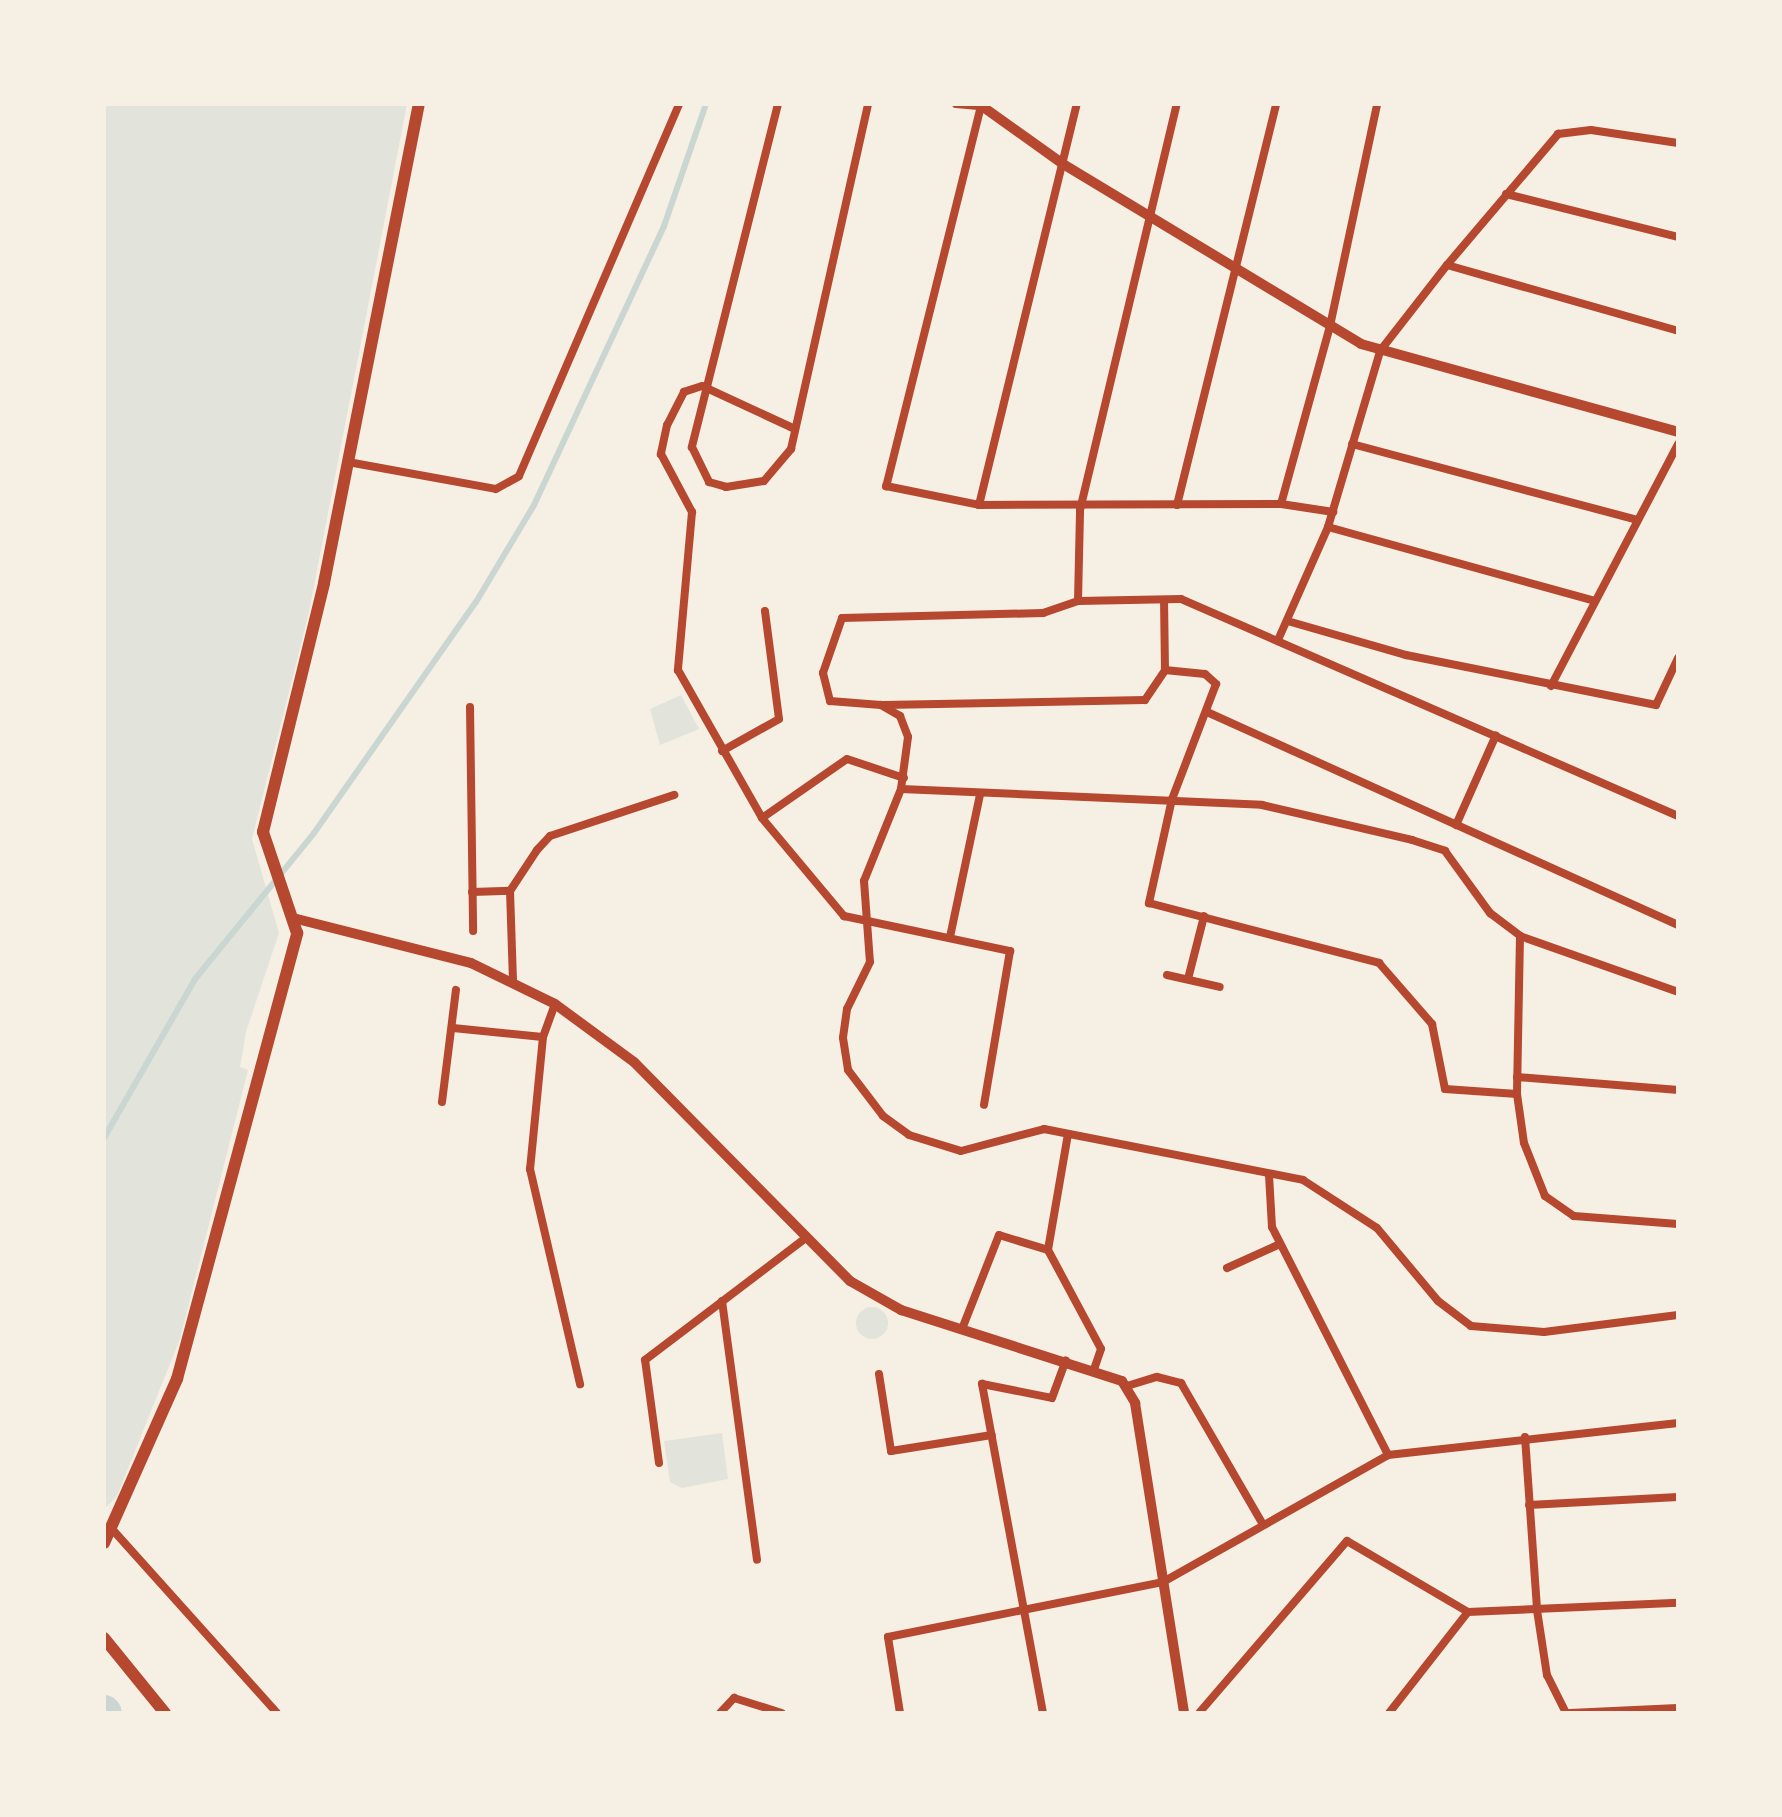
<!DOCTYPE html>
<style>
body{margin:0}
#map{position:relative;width:1782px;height:1817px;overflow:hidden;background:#f6efe4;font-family:"Crimson Pro",serif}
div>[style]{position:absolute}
.green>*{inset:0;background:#e2e4dc}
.round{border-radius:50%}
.stream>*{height:6px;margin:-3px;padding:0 3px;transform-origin:3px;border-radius:3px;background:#c9d6d2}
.river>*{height:34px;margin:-17px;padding:0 17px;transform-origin:17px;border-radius:17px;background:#c9d6d2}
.minor>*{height:8px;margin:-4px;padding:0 4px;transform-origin:4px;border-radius:4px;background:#b5482f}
.tertiary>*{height:10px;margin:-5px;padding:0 5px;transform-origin:5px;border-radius:5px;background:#b5482f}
.primary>*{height:12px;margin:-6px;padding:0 6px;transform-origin:6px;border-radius:6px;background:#b5482f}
span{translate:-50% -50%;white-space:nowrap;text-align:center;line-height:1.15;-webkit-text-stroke:6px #f6efe4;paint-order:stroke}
.frame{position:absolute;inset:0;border:106px solid #f6efe4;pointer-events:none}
</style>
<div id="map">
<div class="green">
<div style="clip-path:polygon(104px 104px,407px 104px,309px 612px,252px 839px,279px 933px,246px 1032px,240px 1067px,248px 1070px,180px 1339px,117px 1496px,104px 1509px)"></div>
<div style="clip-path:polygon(681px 695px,699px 729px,660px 745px,650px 709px)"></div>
<div class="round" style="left:856px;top:1307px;width:32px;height:32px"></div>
<div style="clip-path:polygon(722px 1433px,728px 1479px,682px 1488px,670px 1482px,664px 1441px)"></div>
</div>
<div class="stream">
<div style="left:104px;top:1138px;width:183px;rotate:-60.2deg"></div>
<div style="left:195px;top:979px;width:188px;rotate:-50.8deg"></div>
<div style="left:314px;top:833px;width:282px;rotate:-55deg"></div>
<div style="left:476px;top:602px;width:113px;rotate:-59.1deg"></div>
<div style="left:534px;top:505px;width:308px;rotate:-65deg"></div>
<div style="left:664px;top:226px;width:129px;rotate:-71deg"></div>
</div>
<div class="river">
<div style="left:104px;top:1712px;width:1px;rotate:45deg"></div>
</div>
<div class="minor">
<div style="left:778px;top:104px;width:354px;rotate:104.1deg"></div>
<div style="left:692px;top:447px;width:39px;rotate:64deg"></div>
<div style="left:709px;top:482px;width:18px;rotate:16deg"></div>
<div style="left:726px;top:487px;width:38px;rotate:-9deg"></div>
<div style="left:764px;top:481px;width:42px;rotate:-49.8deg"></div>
<div style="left:791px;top:449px;width:353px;rotate:-77.4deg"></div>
<div style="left:956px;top:104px;width:25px;rotate:5deg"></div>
<div style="left:981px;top:106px;width:392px;rotate:104deg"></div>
<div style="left:886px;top:486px;width:95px;rotate:11.5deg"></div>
<div style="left:979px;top:505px;width:302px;rotate:-0.2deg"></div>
<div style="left:1281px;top:504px;width:53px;rotate:8.7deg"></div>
<div style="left:1506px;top:194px;width:177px;rotate:14deg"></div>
<div style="left:1447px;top:265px;width:240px;rotate:15.9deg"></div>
<div style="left:795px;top:429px;width:102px;rotate:-155.2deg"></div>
<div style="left:702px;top:386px;width:19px;rotate:162deg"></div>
<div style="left:684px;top:392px;width:37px;rotate:117deg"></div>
<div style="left:667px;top:425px;width:30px;rotate:102deg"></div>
<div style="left:661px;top:454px;width:66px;rotate:61.9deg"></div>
<div style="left:692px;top:512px;width:159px;rotate:95.1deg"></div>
<div style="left:678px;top:670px;width:170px;rotate:60.4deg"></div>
<div style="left:762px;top:818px;width:128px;rotate:50.1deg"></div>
<div style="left:844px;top:916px;width:170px;rotate:11.9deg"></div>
<div style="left:1010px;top:951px;width:156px;rotate:99.6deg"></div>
<div style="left:1352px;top:444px;width:295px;rotate:14.9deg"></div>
<div style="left:348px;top:462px;width:150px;rotate:10.3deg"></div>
<div style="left:496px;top:489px;width:26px;rotate:-29deg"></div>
<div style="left:519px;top:476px;width:405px;rotate:-66.7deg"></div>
<div style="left:1281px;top:504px;width:185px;rotate:-74.6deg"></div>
<div style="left:1330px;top:326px;width:227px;rotate:-78deg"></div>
<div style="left:979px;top:505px;width:413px;rotate:-76.3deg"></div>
<div style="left:1177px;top:505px;width:413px;rotate:-76.1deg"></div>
<div style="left:1328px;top:527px;width:274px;rotate:15.5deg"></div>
<div style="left:1078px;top:601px;width:91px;rotate:-88.7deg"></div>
<div style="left:1080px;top:510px;width:417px;rotate:-76.6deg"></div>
<div style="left:1291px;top:622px;width:120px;rotate:16deg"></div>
<div style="left:1406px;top:655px;width:255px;rotate:11.3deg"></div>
<div style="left:1656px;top:705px;width:52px;rotate:-64.9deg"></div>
<div style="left:1278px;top:640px;width:124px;rotate:-66.1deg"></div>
<div style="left:1328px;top:527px;width:184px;rotate:-73.5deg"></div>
<div style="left:1380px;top:351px;width:109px;rotate:-52.1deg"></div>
<div style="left:1447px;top:265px;width:172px;rotate:-49.7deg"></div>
<div style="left:1558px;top:134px;width:33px;rotate:-7deg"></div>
<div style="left:1591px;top:130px;width:88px;rotate:8.5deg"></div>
<div style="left:1165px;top:670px;width:40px;rotate:5.7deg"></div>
<div style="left:1205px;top:674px;width:15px;rotate:42deg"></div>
<div style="left:1216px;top:684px;width:123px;rotate:110.9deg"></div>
<div style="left:1172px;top:799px;width:107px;rotate:102.5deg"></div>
<div style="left:1149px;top:903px;width:238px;rotate:14.6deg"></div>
<div style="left:1379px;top:963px;width:81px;rotate:49deg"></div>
<div style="left:1432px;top:1024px;width:66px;rotate:78.7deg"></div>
<div style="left:1445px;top:1089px;width:72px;rotate:4deg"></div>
<div style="left:1551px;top:686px;width:273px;rotate:-62.3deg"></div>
<div style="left:884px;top:705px;width:261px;rotate:-1.1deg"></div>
<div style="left:1145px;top:700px;width:36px;rotate:-56deg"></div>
<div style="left:1165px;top:670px;width:70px;rotate:-90.8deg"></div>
<div style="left:470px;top:707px;width:224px;rotate:89.2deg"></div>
<div style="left:1207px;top:712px;width:517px;rotate:24.33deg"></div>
<div style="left:722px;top:751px;width:65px;rotate:-29.3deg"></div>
<div style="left:779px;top:719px;width:109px;rotate:-97.4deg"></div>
<div style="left:901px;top:789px;width:361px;rotate:2.5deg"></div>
<div style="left:1262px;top:805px;width:154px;rotate:13.1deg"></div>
<div style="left:1412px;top:840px;width:35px;rotate:18deg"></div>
<div style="left:1445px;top:851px;width:77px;rotate:54deg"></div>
<div style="left:1490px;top:913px;width:38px;rotate:37deg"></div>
<div style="left:1520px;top:936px;width:168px;rotate:19.5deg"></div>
<div style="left:1678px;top:816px;width:542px;rotate:-156.41deg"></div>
<div style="left:1181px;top:599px;width:103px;rotate:178.9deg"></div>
<div style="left:1078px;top:601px;width:37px;rotate:161deg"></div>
<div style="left:1043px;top:613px;width:201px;rotate:178.6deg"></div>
<div style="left:842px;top:618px;width:58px;rotate:109.1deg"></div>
<div style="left:823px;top:673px;width:29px;rotate:76deg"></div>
<div style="left:830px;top:701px;width:51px;rotate:4.5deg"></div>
<div style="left:881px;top:705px;width:22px;rotate:30deg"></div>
<div style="left:900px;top:716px;width:22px;rotate:69deg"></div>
<div style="left:908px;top:737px;width:52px;rotate:97.7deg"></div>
<div style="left:901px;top:789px;width:99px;rotate:111.9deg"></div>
<div style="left:864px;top:881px;width:81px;rotate:85.8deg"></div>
<div style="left:870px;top:962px;width:52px;rotate:116.1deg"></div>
<div style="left:847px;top:1009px;width:29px;rotate:98deg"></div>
<div style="left:843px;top:1038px;width:32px;rotate:81deg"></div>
<div style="left:848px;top:1070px;width:58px;rotate:52.7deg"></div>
<div style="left:883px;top:1116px;width:32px;rotate:36deg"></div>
<div style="left:909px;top:1135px;width:54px;rotate:17.1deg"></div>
<div style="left:961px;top:1151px;width:86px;rotate:-14.8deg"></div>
<div style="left:1044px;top:1129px;width:264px;rotate:11.1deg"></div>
<div style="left:1303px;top:1180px;width:88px;rotate:33deg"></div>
<div style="left:1377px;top:1228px;width:95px;rotate:50.1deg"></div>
<div style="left:1438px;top:1301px;width:41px;rotate:37.1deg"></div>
<div style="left:1471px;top:1326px;width:73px;rotate:4.7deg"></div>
<div style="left:1544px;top:1332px;width:135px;rotate:-7.2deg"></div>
<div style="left:762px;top:818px;width:103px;rotate:-34.8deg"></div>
<div style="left:847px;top:759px;width:60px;rotate:18.4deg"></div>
<div style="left:1456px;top:825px;width:98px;rotate:-66deg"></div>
<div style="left:472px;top:892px;width:38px;rotate:-2deg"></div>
<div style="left:1520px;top:936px;width:158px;rotate:91.1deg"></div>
<div style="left:1517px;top:1094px;width:49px;rotate:81.9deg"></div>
<div style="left:1524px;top:1143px;width:57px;rotate:68.4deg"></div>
<div style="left:1545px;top:1196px;width:35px;rotate:35deg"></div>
<div style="left:1574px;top:1216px;width:104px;rotate:4.4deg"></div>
<div style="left:950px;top:937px;width:145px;rotate:-78.1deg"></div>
<div style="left:1167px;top:975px;width:54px;rotate:12.8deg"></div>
<div style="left:1188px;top:979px;width:65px;rotate:-75.7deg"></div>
<div style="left:513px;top:981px;width:90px;rotate:-91.9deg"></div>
<div style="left:510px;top:891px;width:49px;rotate:-56.6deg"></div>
<div style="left:537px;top:850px;width:19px;rotate:-47deg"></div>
<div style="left:550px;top:836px;width:131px;rotate:-18.3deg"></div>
<div style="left:555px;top:1004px;width:35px;rotate:110deg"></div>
<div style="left:543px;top:1037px;width:133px;rotate:95.6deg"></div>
<div style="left:530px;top:1169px;width:221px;rotate:76.9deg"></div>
<div style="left:453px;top:1028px;width:90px;rotate:5.7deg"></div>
<div style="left:1517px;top:1077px;width:162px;rotate:4.6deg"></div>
<div style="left:442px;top:1102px;width:113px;rotate:-82.9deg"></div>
<div style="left:1068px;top:1134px;width:118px;rotate:99.8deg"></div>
<div style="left:1048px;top:1250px;width:112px;rotate:61.8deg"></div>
<div style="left:1101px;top:1349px;width:21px;rotate:109deg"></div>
<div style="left:1269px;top:1175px;width:52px;rotate:86.7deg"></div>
<div style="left:1272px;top:1227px;width:256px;rotate:63deg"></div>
<div style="left:1227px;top:1268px;width:58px;rotate:-24.4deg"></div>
<div style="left:722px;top:1301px;width:261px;rotate:82.3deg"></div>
<div style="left:962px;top:1329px;width:101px;rotate:-68.5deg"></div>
<div style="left:999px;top:1235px;width:51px;rotate:17deg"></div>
<div style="left:879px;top:1374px;width:78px;rotate:81.1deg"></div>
<div style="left:891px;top:1451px;width:102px;rotate:-9deg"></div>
<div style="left:1127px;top:1386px;width:31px;rotate:-17deg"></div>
<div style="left:1157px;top:1377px;width:25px;rotate:14deg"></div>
<div style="left:1181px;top:1383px;width:162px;rotate:59.9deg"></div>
<div style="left:1525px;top:1437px;width:173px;rotate:86deg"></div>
<div style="left:1537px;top:1610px;width:66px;rotate:81.3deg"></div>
<div style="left:1547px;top:1675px;width:42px;rotate:63.4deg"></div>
<div style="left:659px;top:1463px;width:104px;rotate:-97.7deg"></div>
<div style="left:645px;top:1360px;width:198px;rotate:-37.2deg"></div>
<div style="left:1529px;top:1505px;width:149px;rotate:-3.1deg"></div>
<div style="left:112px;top:1529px;width:247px;rotate:48.1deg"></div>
<div style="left:720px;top:1713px;width:21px;rotate:-47deg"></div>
<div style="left:734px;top:1698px;width:50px;rotate:17.4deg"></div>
<div style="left:900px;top:1713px;width:77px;rotate:-99deg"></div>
<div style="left:888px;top:1637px;width:280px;rotate:-11.3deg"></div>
<div style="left:1163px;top:1582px;width:258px;rotate:-29.4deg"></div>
<div style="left:1388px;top:1455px;width:292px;rotate:-6.3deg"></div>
<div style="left:1043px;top:1713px;width:335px;rotate:-100.5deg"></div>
<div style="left:982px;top:1384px;width:71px;rotate:11.3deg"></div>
<div style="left:1052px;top:1398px;width:40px;rotate:-69.8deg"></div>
<div style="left:1199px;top:1713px;width:227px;rotate:-49.3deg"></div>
<div style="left:1347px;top:1541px;width:140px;rotate:30.4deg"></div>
<div style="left:1389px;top:1713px;width:128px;rotate:-52deg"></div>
<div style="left:1468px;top:1612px;width:210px;rotate:-2.5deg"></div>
<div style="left:1570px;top:1713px;width:108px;rotate:-2.7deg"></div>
</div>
<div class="tertiary">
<div style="left:979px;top:104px;width:103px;rotate:35.5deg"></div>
<div style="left:1063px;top:164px;width:348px;rotate:31.1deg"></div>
<div style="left:1361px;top:344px;width:329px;rotate:15.5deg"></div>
<div style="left:297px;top:919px;width:179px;rotate:14.2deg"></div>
<div style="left:471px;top:963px;width:93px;rotate:26deg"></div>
<div style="left:555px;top:1004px;width:98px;rotate:36.3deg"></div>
<div style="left:634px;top:1062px;width:308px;rotate:45.4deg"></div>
<div style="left:850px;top:1281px;width:59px;rotate:29.6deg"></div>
<div style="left:901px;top:1310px;width:232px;rotate:17.8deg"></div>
<div style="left:1122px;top:1381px;width:26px;rotate:59deg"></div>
<div style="left:1135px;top:1403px;width:314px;rotate:81deg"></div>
</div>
<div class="primary">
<div style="left:104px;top:1543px;width:180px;rotate:-66deg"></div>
<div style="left:177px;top:1379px;width:462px;rotate:-74.9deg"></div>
<div style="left:297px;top:933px;width:107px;rotate:-108.6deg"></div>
<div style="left:263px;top:832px;width:256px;rotate:-76.2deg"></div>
<div style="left:324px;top:583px;width:488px;rotate:-78.8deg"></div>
<div style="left:104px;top:1638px;width:97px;rotate:50.9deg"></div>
</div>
<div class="frame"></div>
</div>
